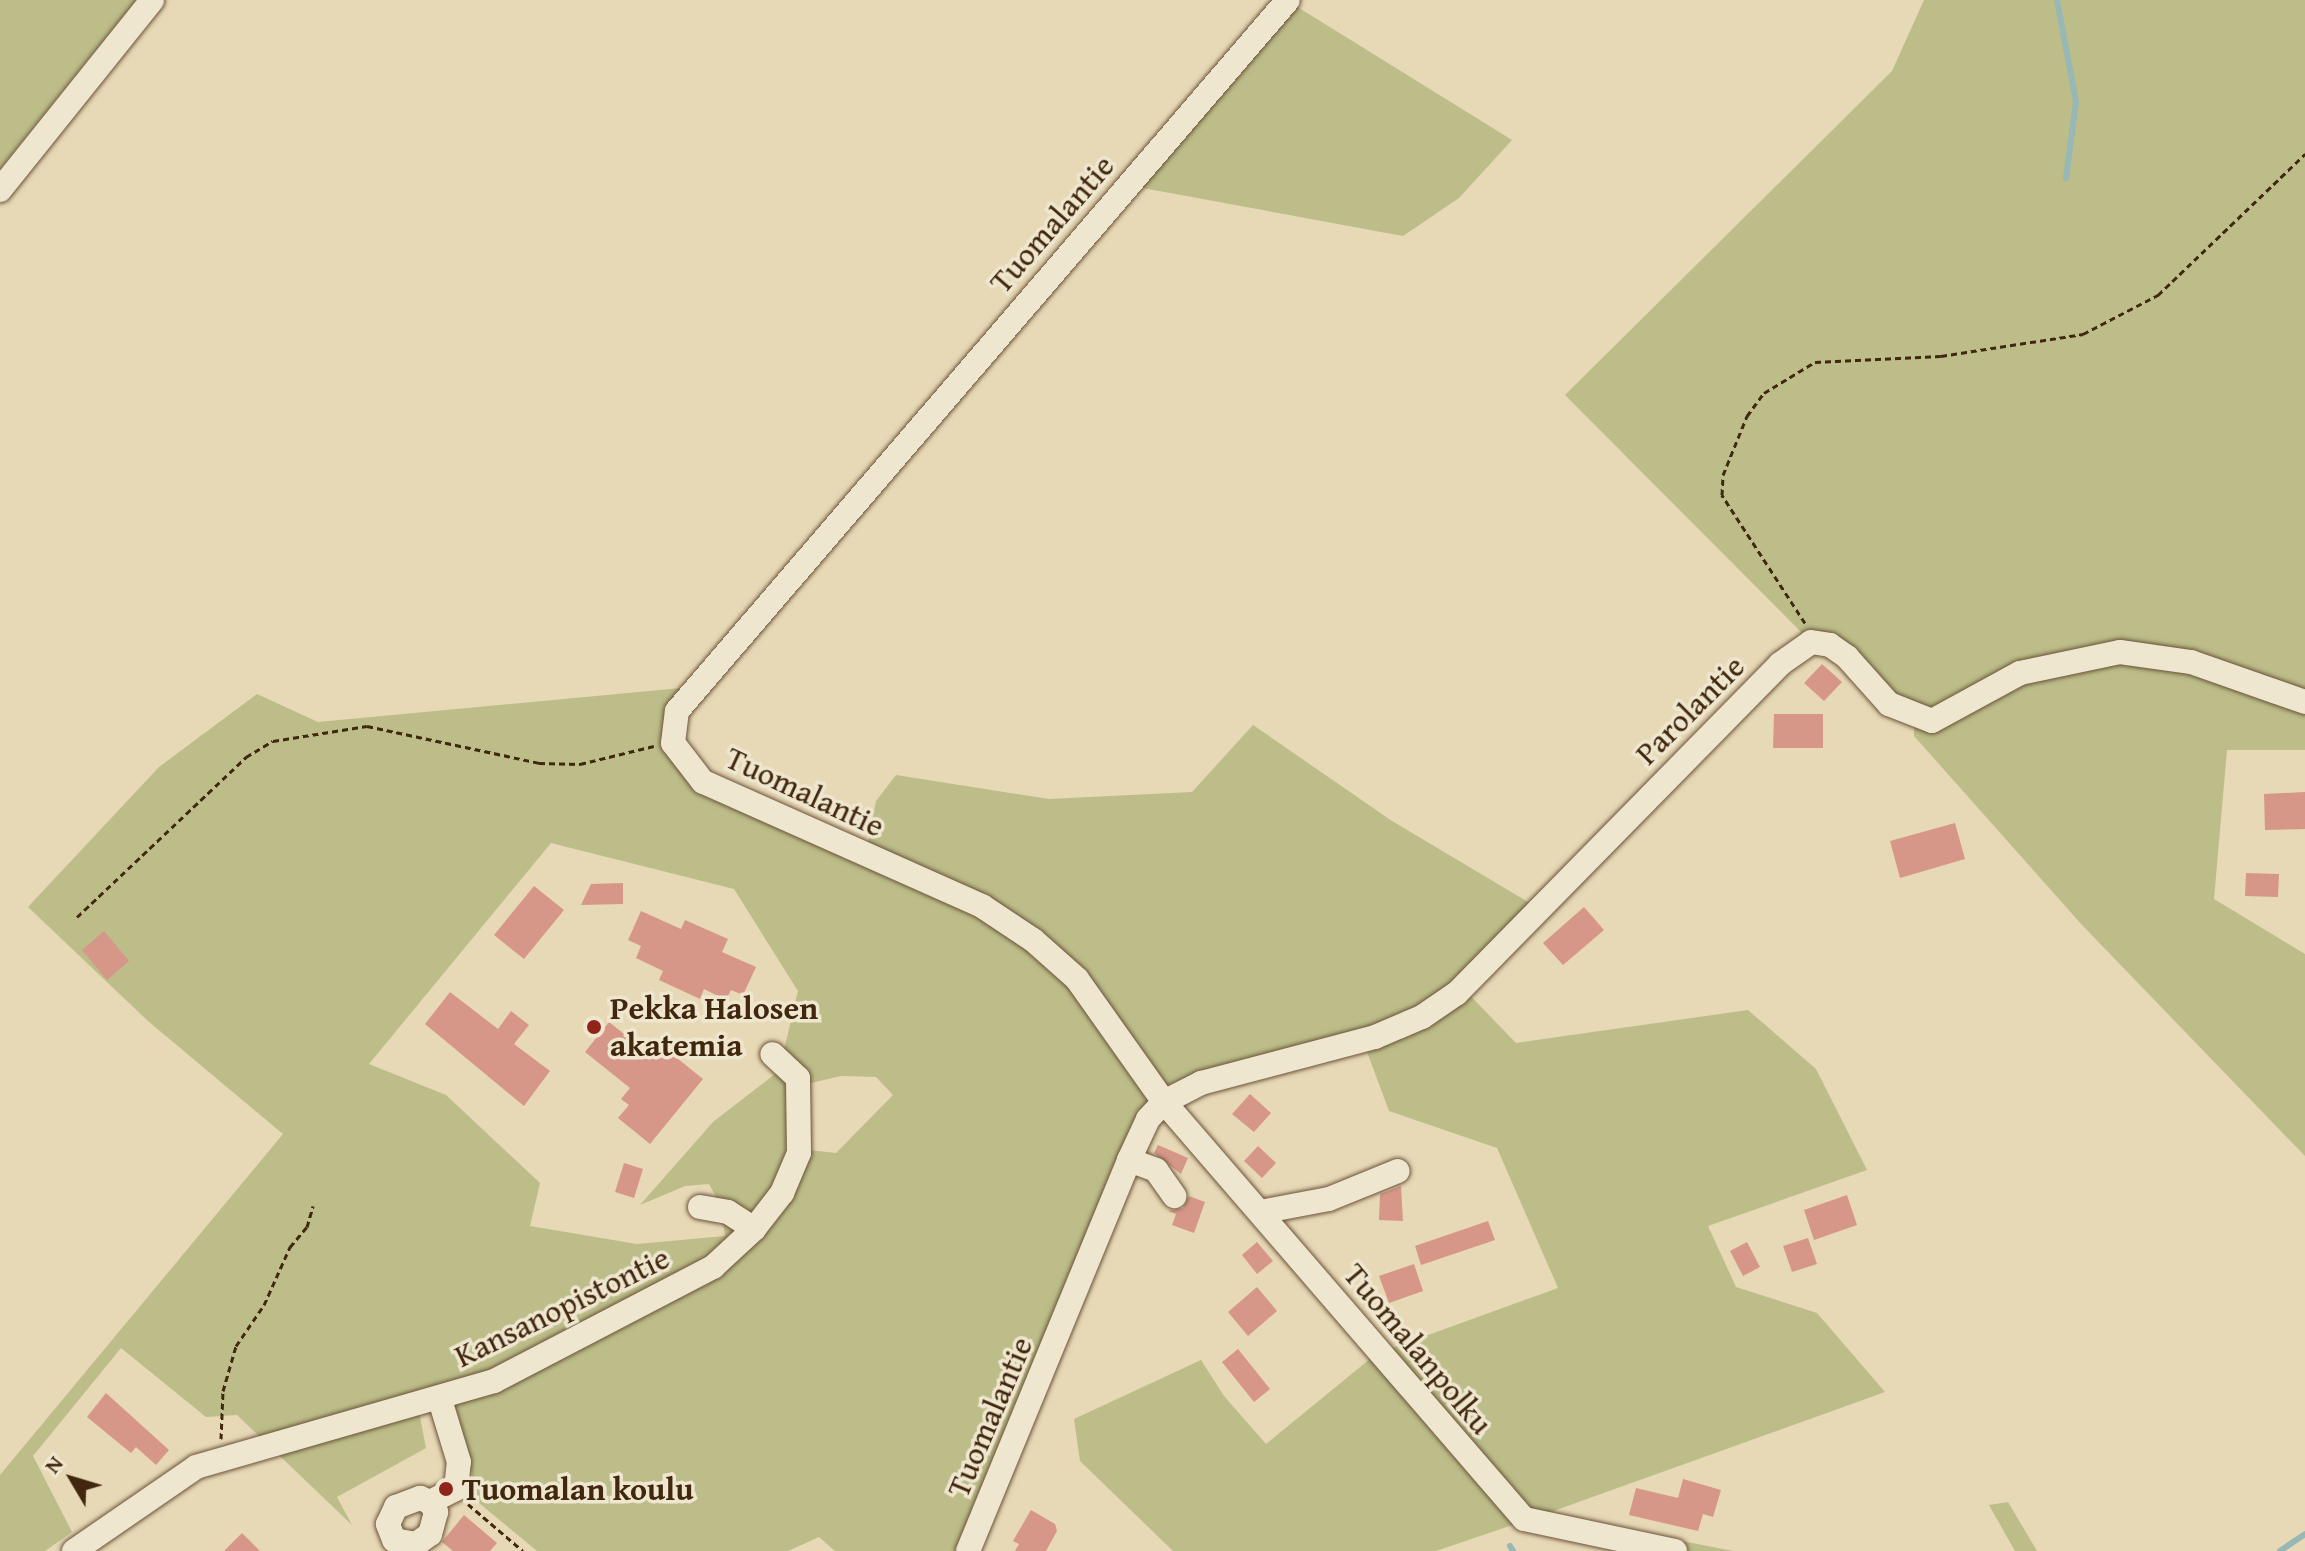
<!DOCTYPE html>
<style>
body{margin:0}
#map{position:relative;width:2305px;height:1551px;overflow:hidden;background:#e7d8b6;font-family:"Gentium Book Plus",serif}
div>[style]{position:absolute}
.green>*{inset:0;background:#bcbd89}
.stream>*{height:6px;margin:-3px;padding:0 3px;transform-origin:3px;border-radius:3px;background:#98b8b5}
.building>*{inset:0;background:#d69789}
.path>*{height:3px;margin-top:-1.5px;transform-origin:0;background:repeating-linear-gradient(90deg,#42270f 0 6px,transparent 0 10px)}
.roads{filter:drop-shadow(0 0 2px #6b5339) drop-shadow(0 0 2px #6b5339)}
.minor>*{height:24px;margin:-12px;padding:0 12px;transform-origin:12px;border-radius:12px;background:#efe6d0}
.dots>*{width:22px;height:22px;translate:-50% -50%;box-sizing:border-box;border:4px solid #efe6d0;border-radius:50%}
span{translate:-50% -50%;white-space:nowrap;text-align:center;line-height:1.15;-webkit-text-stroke:7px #efe6d0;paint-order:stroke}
.street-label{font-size:32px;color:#42270f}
.poi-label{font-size:32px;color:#42270f;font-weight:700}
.left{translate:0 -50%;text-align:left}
.north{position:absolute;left:32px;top:1439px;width:80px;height:80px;-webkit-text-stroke:6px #efe6d0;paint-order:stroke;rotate:308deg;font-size:22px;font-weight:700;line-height:32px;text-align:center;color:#42270f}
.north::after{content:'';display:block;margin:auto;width:28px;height:36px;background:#42270f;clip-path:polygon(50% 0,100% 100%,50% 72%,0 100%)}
</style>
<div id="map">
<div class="green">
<div style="clip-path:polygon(0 0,136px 0,0 169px)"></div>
<div style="clip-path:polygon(1924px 0,2305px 0,2305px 750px,2227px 750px,2214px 899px,2305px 954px,2305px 1156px,2082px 925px,1914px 736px,1914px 715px,1811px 642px,1565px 395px,1892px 71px)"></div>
<div style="clip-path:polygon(1291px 3px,1512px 140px,1459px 198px,1403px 236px,1132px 186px)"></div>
<div style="clip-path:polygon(evenodd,681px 688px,682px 738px,706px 775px,868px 843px,876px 801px,896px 775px,1049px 799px,1192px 792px,1253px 725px,1392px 821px,1533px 905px,1456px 981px,1516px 1043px,1748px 1010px,1816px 1069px,1867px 1170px,1708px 1226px,1736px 1287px,1817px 1313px,1885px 1392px,1545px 1514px,1733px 1551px,1647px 1551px,1542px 1515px,1436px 1551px,1173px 1551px,1080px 1461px,1074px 1419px,1201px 1360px,1224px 1396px,1266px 1444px,1376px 1354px,1558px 1288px,1497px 1148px,1389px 1111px,1360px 1033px,1166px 1085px,957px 1551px,835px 1551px,819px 1537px,788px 1551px,537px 1551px,479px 1503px,453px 1402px,419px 1411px,426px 1448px,337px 1497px,352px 1525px,237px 1415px,206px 1417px,121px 1348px,33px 1456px,72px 1532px,45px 1551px,0 1551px,0 1475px,283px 1134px,148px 1021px,28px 907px,159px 767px,257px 694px,318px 722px,681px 688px,551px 843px,734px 889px,798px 991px,779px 1071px,713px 1122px,640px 1205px,685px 1186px,709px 1184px,721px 1206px,725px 1236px,637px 1244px,530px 1226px,540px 1183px,446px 1095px,369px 1064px,551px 843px,681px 688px,841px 1076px,876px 1077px,893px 1095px,836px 1153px,791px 1148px,794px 1087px,841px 1076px)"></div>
<div style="clip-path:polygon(2008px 1502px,2037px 1551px,2015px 1551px,1989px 1505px)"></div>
</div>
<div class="stream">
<div style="left:2057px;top:0;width:104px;rotate:79.4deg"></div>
<div style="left:2076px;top:102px;width:77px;rotate:97.5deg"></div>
<div style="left:1510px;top:1546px;width:6px;rotate:59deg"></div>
<div style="left:2280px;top:1551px;width:30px;rotate:-34deg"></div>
</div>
<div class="building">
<div style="clip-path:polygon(1822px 664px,1842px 682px,1824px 701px,1804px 683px)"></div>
<div style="clip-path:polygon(1774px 714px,1823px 714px,1823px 748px,1773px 748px)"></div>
<div style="clip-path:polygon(2305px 792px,2305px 829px,2265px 830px,2264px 794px)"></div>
<div style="clip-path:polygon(1955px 823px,1965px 859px,1900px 878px,1890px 841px)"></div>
<div style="clip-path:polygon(2246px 873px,2279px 874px,2278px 897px,2245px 896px)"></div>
<div style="clip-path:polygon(623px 883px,623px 904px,581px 905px,591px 884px)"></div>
<div style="clip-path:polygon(534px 886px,564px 910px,524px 959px,494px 935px)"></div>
<div style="clip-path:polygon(1584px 907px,1604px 930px,1563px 965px,1543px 943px)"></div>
<div style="clip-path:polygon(641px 911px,681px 929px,685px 920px,728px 939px,722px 952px,756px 967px,743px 995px,731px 990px,726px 1000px,704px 989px,700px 999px,659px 980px,663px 971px,636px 958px,641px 946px,628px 940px)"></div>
<div style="clip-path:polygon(104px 931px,129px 961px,107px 980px,82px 950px)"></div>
<div style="clip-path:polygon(450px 992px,498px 1029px,511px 1011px,529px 1025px,514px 1044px,550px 1071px,524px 1106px,425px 1024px)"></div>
<div style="clip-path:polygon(609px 1022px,653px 1057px,662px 1046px,703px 1079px,650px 1144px,618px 1118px,629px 1105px,621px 1099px,630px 1088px,585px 1052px)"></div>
<div style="clip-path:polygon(1250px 1094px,1271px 1113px,1254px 1132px,1232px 1114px)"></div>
<div style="clip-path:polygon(1158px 1145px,1188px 1158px,1181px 1174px,1154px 1153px)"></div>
<div style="clip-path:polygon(1258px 1146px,1276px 1163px,1262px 1178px,1244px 1161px)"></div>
<div style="clip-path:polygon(624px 1163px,643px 1169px,634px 1198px,615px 1192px)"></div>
<div style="clip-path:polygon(1401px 1186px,1403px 1221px,1379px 1220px,1380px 1194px)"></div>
<div style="clip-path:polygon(1847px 1195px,1857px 1225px,1814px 1240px,1804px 1210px)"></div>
<div style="clip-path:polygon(1189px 1196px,1205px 1202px,1194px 1233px,1172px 1225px,1176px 1214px,1168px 1211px,1183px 1208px)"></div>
<div style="clip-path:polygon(1488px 1221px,1495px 1240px,1421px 1265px,1415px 1246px)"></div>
<div style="clip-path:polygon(1808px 1238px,1817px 1264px,1792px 1272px,1783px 1246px)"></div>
<div style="clip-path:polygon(1257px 1242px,1273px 1261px,1257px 1274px,1242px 1255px)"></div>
<div style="clip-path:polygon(1747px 1242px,1760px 1267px,1743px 1276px,1730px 1251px)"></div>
<div style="clip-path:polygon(1414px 1264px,1423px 1291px,1389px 1303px,1379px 1276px)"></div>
<div style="clip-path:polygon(1257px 1287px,1277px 1311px,1248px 1336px,1228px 1312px)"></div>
<div style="clip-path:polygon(1238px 1349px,1270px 1389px,1254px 1402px,1222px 1362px)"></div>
<div style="clip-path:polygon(106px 1393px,169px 1450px,156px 1465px,136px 1447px,131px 1453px,87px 1417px)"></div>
<div style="clip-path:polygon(1683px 1479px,1721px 1490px,1713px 1517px,1703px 1514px,1698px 1531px,1629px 1515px,1636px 1488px,1678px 1498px)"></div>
<div style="clip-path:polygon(1031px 1510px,1055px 1524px,1057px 1531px,1046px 1551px,1015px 1551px,1019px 1544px,1013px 1541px)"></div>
<div style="clip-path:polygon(464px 1515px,497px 1543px,490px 1551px,453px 1551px,442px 1542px)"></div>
<div style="clip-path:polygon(242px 1533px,260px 1551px,224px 1551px)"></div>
</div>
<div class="path">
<div style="left:1805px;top:623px;width:153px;rotate:-123deg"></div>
<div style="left:1722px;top:495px;width:20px;rotate:-87deg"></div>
<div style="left:1723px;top:475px;width:64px;rotate:-67.9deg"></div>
<div style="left:1747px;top:416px;width:29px;rotate:-54deg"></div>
<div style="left:1764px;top:393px;width:60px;rotate:-31.3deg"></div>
<div style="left:1815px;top:362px;width:126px;rotate:-2.7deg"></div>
<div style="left:1941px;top:356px;width:144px;rotate:-8.8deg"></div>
<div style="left:2083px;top:334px;width:85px;rotate:-27.5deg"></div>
<div style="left:2158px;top:295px;width:204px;rotate:-43.8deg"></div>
<div style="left:77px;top:917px;width:233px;rotate:-43.4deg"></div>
<div style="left:246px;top:757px;width:31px;rotate:-31deg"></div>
<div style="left:273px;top:741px;width:95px;rotate:-9.1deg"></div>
<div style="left:367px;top:726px;width:176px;rotate:12.1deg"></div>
<div style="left:539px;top:763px;width:41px;rotate:1.4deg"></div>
<div style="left:580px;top:764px;width:76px;rotate:-13.7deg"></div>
<div style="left:221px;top:1439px;width:48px;rotate:-87.6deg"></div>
<div style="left:223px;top:1391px;width:47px;rotate:-73.9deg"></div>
<div style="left:236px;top:1346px;width:50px;rotate:-55.7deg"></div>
<div style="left:264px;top:1305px;width:64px;rotate:-65.9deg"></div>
<div style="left:290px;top:1247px;width:26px;rotate:-50deg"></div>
<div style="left:307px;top:1227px;width:22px;rotate:-74deg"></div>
<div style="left:468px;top:1504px;width:72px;rotate:40.5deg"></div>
</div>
<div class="roads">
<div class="minor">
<div style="left:0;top:190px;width:243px;rotate:-51.3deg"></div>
<div style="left:1129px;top:1160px;width:29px;rotate:20deg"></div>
<div style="left:1156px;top:1170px;width:32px;rotate:55deg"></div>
<div style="left:700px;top:1207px;width:28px;rotate:10deg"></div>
<div style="left:728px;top:1212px;width:31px;rotate:33deg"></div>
<div style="left:1260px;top:1212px;width:70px;rotate:-10.7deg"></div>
<div style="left:1329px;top:1199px;width:74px;rotate:-22.1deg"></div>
<div style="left:430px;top:1502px;width:12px;rotate:59deg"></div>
<div style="left:436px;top:1512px;width:23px;rotate:105deg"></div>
<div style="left:430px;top:1534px;width:17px;rotate:144deg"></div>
<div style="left:416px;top:1544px;width:22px;rotate:-170deg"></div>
<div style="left:394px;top:1540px;width:17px;rotate:-111deg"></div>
<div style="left:388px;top:1524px;width:19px;rotate:-65deg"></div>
<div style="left:396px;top:1507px;width:26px;rotate:-21deg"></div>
<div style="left:420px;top:1498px;width:11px;rotate:22deg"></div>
<div style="left:430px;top:1502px;width:29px;rotate:-27deg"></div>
<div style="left:456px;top:1489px;width:27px;rotate:-84deg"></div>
<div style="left:459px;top:1462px;width:65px;rotate:-107deg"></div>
<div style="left:74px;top:1551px;width:148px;rotate:-34.5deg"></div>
<div style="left:196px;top:1467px;width:310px;rotate:-16.1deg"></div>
<div style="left:494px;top:1381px;width:247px;rotate:-27.5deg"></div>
<div style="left:713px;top:1267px;width:56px;rotate:-42.8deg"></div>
<div style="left:754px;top:1229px;width:46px;rotate:-52.1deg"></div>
<div style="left:782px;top:1193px;width:43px;rotate:-67deg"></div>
<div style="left:799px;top:1153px;width:75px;rotate:-90.8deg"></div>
<div style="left:798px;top:1078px;width:35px;rotate:-137deg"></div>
<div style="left:968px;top:1551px;width:423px;rotate:-67.6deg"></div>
<div style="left:1129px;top:1160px;width:45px;rotate:-65.1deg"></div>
<div style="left:1148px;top:1119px;width:23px;rotate:-47deg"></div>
<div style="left:1164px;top:1102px;width:151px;rotate:-125.3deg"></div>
<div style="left:1077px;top:979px;width:59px;rotate:-138.4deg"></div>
<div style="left:1033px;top:940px;width:61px;rotate:-146.3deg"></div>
<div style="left:982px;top:906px;width:305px;rotate:-156deg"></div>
<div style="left:703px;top:782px;width:49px;rotate:-127.6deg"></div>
<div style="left:673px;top:743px;width:32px;rotate:-83deg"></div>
<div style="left:677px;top:711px;width:937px;rotate:-49.33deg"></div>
<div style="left:1675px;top:1551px;width:154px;rotate:-168deg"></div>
<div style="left:1524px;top:1519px;width:551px;rotate:-130.8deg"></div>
<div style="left:1164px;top:1102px;width:42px;rotate:-27.2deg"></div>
<div style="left:1201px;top:1083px;width:180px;rotate:-14.8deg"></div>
<div style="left:1375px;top:1037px;width:51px;rotate:-23.1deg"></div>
<div style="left:1422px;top:1017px;width:42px;rotate:-34.4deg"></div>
<div style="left:1457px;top:993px;width:461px;rotate:-45.5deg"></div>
<div style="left:1780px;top:664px;width:38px;rotate:-35deg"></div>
<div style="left:1811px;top:642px;width:19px;rotate:9deg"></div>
<div style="left:1830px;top:645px;width:21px;rotate:35deg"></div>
<div style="left:1847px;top:657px;width:63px;rotate:48.2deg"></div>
<div style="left:1889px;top:704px;width:46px;rotate:21.6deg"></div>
<div style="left:1932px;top:721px;width:100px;rotate:-28.6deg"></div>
<div style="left:2020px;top:673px;width:102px;rotate:-11.9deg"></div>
<div style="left:2120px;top:652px;width:72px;rotate:8deg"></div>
<div style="left:2191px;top:662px;width:121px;rotate:19.3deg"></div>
</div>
</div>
<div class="dots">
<div style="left:594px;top:1027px;background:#8f2418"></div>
<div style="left:446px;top:1489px;background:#8f2418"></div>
</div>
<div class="street-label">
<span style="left:1052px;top:224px;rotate:-49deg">Tuomalantie</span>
<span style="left:1690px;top:710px;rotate:-45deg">Parolantie</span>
<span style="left:805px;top:792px;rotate:25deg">Tuomalantie</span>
<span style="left:562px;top:1307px;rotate:-26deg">Kansanopistontie</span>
<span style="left:1418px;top:1349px;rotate:50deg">Tuomalanpolku</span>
<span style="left:990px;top:1417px;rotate:-67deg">Tuomalantie</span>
</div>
<div class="poi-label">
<span class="left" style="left:610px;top:1027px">Pekka Halosen<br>akatemia</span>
<span class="left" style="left:462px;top:1489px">Tuomalan koulu</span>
</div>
<div class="north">N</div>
</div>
